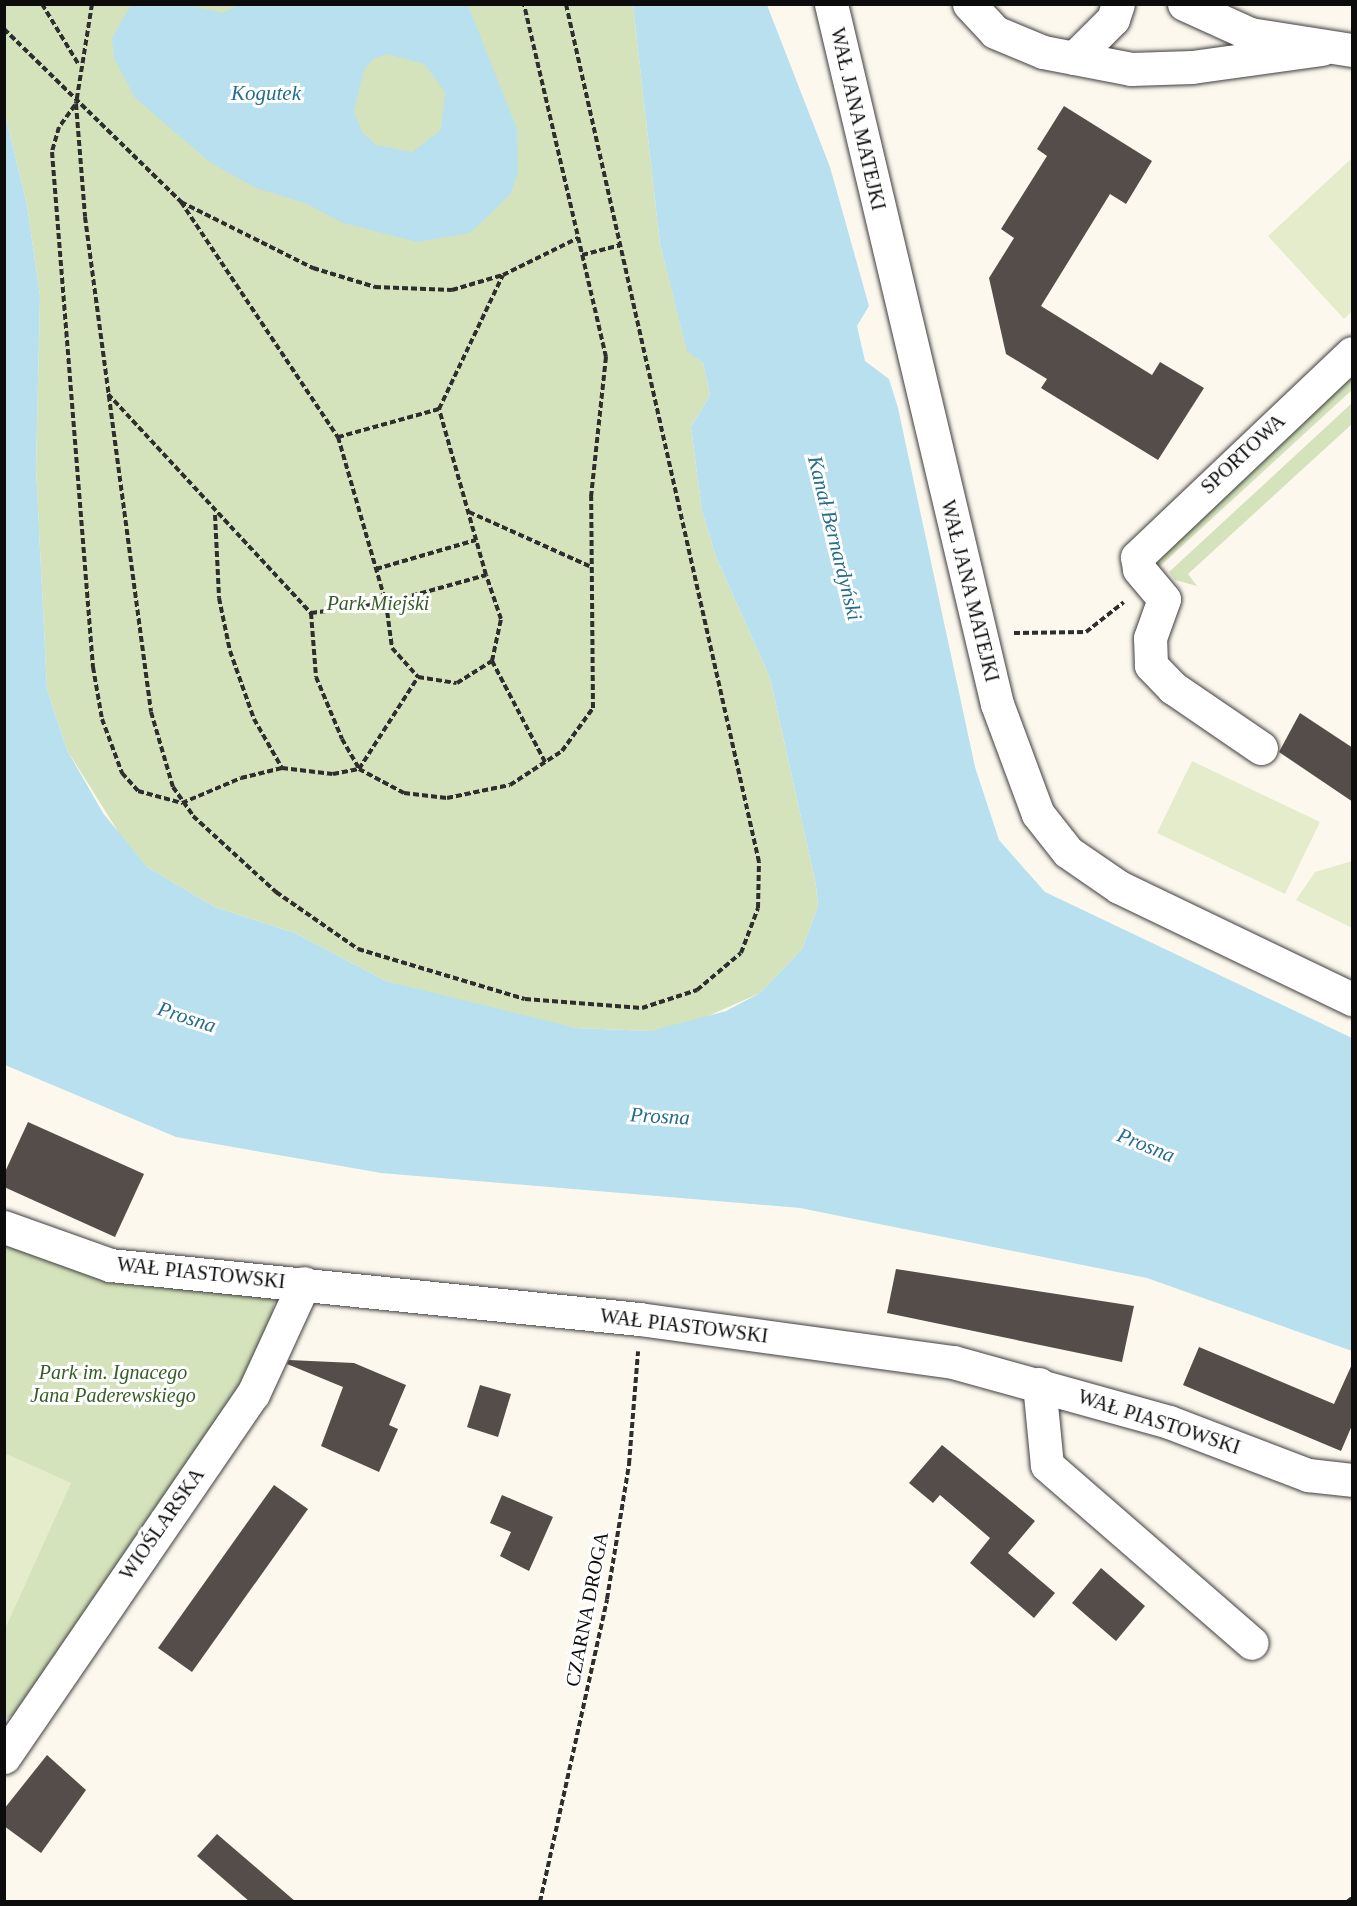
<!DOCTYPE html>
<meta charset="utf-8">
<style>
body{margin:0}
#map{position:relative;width:1357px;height:1906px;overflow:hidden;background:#fdf8ee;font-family:"Times New Roman",serif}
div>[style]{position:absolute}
.green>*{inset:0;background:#d5e3bc}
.pitch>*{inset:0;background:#e4eccc}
.water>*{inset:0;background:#b8e0ee}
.building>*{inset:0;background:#544d4a}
.path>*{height:4px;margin-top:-2px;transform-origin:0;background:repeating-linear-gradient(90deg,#2e2e2e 0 6px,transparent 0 9px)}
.roads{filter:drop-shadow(0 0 2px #3f3f3f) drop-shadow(0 0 2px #3f3f3f)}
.minor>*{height:33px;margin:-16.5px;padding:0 16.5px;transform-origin:16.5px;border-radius:16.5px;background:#fff}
span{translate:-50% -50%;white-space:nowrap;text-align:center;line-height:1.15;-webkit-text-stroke:6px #fff;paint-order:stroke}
.street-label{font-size:20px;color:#0c0c0c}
.park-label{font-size:20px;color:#375c25;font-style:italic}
.water-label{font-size:21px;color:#256d8f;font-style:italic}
.frame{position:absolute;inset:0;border:6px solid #0c0c0c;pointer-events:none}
</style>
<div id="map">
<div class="green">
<div style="clip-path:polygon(5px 5px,633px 5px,660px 244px,687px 350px,703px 363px,710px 395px,691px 427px,702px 511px,716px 557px,770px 678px,816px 885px,818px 906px,802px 949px,760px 993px,690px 1024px,651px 1031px,576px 1028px,495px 1011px,386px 981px,295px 933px,215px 907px,147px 867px,124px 841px,67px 750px,47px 690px,36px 468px,40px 296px,27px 205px,5px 114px)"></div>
<div style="clip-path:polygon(1352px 374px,1352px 390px,1158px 568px,1158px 560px)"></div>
<div style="clip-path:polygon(1352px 403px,1352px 424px,1188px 574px,1197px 586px,1175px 580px,1169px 572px)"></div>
<div style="clip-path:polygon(4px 1238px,265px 1291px,274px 1300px,271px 1328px,256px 1367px,15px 1714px,5px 1719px)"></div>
</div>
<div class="pitch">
<div style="clip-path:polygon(1352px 158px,1352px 311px,1344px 319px,1268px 236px)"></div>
<div style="clip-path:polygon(1192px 761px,1320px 822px,1285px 894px,1157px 833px)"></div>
<div style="clip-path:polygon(1352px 861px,1352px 928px,1296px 900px,1315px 872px)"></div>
<div style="clip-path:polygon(7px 1454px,71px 1483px,5px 1629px,4px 1460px)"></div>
</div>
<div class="water">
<div style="clip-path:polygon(evenodd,240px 4px,468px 5px,517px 129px,518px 173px,510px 195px,470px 233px,417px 242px,343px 223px,307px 204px,256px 188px,211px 163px,135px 98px,114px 58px,112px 38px,131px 5px,187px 5px,223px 13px,240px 4px,387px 54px,424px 64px,445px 92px,441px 130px,412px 152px,376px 145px,362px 132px,354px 112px,364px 70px,373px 59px,387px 54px)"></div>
<div style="clip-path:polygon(633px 5px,767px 5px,830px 167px,869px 306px,857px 326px,865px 361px,889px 379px,898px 408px,975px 767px,999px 840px,1045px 892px,1352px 1038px,1352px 1351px,1147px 1278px,800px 1208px,381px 1173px,176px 1137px,5px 1065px,5px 114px,27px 205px,40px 296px,36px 468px,47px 690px,67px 750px,103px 813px,147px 867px,215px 907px,295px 933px,386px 981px,576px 1028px,651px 1031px,726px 1011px,760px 993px,802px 949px,818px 906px,816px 885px,770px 678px,716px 557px,702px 511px,691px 427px,710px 395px,703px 363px,687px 351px,660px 244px)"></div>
</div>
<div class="building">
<div style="clip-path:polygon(1064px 106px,1152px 161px,1126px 204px,1110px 194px,1041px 306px,1152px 375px,1160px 362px,1204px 388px,1158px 460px,1041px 388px,1047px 379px,1006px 354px,989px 278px,1014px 238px,1001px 229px,1047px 156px,1037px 149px)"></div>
<div style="clip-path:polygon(1300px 713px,1353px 748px,1353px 802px,1279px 752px)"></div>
<div style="clip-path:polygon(28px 1122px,144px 1174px,115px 1237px,4px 1187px,4px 1174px)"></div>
<div style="clip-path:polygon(896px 1269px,1134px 1306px,1122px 1362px,887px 1313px)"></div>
<div style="clip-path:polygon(1199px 1347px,1334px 1404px,1353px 1362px,1353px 1423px,1341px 1451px,1183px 1385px)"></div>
<div style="clip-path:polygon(289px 1360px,354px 1363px,406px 1385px,389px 1425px,398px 1429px,379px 1472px,321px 1446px,343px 1387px,287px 1364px)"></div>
<div style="clip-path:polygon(480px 1385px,511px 1394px,498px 1437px,467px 1427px)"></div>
<div style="clip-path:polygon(942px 1445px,1035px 1521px,1008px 1553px,1055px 1593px,1034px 1618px,970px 1563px,990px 1538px,940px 1495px,933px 1503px,909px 1483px)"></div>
<div style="clip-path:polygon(274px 1485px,308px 1509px,192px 1672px,158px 1648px)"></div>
<div style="clip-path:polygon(502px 1495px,553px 1517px,529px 1571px,500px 1556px,511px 1532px,490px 1523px)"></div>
<div style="clip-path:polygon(1101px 1568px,1145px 1606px,1116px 1641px,1072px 1603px)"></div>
<div style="clip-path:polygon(47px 1755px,86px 1790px,41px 1853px,4px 1826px,4px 1809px)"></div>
<div style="clip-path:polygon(217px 1834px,296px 1902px,250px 1902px,197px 1856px)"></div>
</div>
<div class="path">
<div style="left:42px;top:4px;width:71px;rotate:58.8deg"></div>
<div style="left:92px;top:4px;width:101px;rotate:99.1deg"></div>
<div style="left:76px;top:104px;width:113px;rotate:85.4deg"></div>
<div style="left:85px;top:217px;width:499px;rotate:82.4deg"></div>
<div style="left:151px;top:712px;width:78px;rotate:73.7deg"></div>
<div style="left:173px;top:787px;width:35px;rotate:55deg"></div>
<div style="left:193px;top:816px;width:113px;rotate:42.5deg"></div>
<div style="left:276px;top:892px;width:100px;rotate:34.8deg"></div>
<div style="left:358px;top:949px;width:174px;rotate:16.7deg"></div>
<div style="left:525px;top:999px;width:117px;rotate:4.4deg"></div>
<div style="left:642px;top:1008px;width:58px;rotate:-18.1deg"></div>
<div style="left:697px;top:990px;width:57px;rotate:-40.1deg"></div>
<div style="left:741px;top:953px;width:48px;rotate:-69.3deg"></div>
<div style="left:758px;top:908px;width:46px;rotate:-88.8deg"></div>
<div style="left:759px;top:862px;width:879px;rotate:-102.68deg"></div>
<div style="left:4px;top:29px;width:248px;rotate:44.3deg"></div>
<div style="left:181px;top:202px;width:148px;rotate:26.6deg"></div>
<div style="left:313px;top:268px;width:65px;rotate:17deg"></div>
<div style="left:375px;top:287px;width:77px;rotate:2.2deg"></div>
<div style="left:452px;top:290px;width:53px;rotate:-16.4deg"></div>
<div style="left:503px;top:275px;width:84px;rotate:-26.3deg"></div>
<div style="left:75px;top:105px;width:27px;rotate:126deg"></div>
<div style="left:59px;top:127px;width:26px;rotate:106deg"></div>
<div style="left:52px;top:152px;width:517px;rotate:85.45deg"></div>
<div style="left:93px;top:667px;width:53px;rotate:80.2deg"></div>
<div style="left:102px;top:719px;width:58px;rotate:69.7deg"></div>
<div style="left:122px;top:773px;width:24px;rotate:48deg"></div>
<div style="left:138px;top:791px;width:46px;rotate:15.3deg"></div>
<div style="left:182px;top:803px;width:64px;rotate:-23deg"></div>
<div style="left:241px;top:778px;width:42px;rotate:-13.7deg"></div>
<div style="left:282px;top:768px;width:51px;rotate:6.7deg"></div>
<div style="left:333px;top:774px;width:26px;rotate:-11deg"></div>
<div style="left:359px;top:769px;width:109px;rotate:-57.3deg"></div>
<div style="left:181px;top:202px;width:283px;rotate:56.3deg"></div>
<div style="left:338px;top:437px;width:173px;rotate:73.9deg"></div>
<div style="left:386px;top:603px;width:104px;rotate:-15.6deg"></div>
<div style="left:486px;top:575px;width:173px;rotate:-105.8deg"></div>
<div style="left:439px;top:409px;width:105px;rotate:164.5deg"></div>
<div style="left:582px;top:255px;width:40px;rotate:-14.4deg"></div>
<div style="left:108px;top:394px;width:299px;rotate:47.2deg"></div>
<div style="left:311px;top:613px;width:76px;rotate:-7.6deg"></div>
<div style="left:386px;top:603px;width:45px;rotate:82.4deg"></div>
<div style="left:392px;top:648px;width:39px;rotate:48deg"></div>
<div style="left:418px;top:677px;width:39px;rotate:9deg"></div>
<div style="left:457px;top:683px;width:41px;rotate:-32.2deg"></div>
<div style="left:492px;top:661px;width:43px;rotate:-77.9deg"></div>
<div style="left:501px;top:619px;width:46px;rotate:-108.8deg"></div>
<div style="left:439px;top:409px;width:148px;rotate:-64.5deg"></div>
<div style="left:469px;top:512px;width:132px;rotate:24.2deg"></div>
<div style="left:215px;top:515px;width:83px;rotate:87.2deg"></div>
<div style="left:219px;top:598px;width:54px;rotate:78.3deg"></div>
<div style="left:230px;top:651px;width:72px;rotate:70.6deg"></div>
<div style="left:254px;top:719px;width:56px;rotate:60.3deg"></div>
<div style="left:376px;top:569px;width:104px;rotate:-16.2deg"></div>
<div style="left:311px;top:613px;width:64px;rotate:85.5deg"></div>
<div style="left:316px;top:677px;width:67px;rotate:67.2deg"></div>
<div style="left:342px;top:739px;width:34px;rotate:60deg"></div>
<div style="left:359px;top:769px;width:51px;rotate:28.1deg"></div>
<div style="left:404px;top:793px;width:43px;rotate:6.6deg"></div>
<div style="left:447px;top:798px;width:64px;rotate:-11.7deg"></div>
<div style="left:510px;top:785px;width:62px;rotate:-33.2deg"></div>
<div style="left:562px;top:751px;width:53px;rotate:-54.2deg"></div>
<div style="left:593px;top:708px;width:211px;rotate:-90.5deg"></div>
<div style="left:591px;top:497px;width:141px;rotate:-83.9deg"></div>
<div style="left:606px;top:357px;width:362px;rotate:-103.1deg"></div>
<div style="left:1014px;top:633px;width:72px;rotate:-0.8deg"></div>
<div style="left:1086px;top:632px;width:48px;rotate:-38.3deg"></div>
<div style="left:492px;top:661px;width:116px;rotate:62.3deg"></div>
<div style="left:540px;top:1902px;width:310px;rotate:-77.5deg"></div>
<div style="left:607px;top:1599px;width:137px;rotate:-80.7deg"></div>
<div style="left:629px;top:1464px;width:113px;rotate:-85.4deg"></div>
<div style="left:1347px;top:1902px;width:6px;rotate:-39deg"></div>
</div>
<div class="roads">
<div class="minor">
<div style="left:831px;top:4px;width:719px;rotate:76.66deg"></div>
<div style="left:997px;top:704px;width:117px;rotate:69.6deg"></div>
<div style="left:1038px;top:814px;width:48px;rotate:51.7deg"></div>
<div style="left:1068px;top:852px;width:62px;rotate:34.5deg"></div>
<div style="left:1119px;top:887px;width:259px;rotate:25.7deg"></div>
<div style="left:969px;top:4px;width:38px;rotate:47deg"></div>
<div style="left:995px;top:32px;width:52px;rotate:22.6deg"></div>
<div style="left:1043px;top:52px;width:90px;rotate:10.9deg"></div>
<div style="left:1131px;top:69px;width:61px;rotate:-1.9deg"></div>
<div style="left:1192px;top:67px;width:131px;rotate:-7.9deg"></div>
<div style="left:1184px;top:4px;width:72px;rotate:24.4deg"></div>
<div style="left:1250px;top:34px;width:103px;rotate:8.9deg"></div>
<div style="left:1074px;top:58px;width:55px;rotate:-45deg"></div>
<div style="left:1113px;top:19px;width:16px;rotate:-72deg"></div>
<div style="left:1261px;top:748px;width:107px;rotate:-145.7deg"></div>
<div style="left:1173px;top:688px;width:32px;rotate:-134deg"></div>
<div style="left:1151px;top:665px;width:27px;rotate:-92deg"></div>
<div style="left:1150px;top:638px;width:41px;rotate:-70.3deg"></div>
<div style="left:1164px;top:599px;width:39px;rotate:-130deg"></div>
<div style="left:1139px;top:569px;width:12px;rotate:-99deg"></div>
<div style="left:1137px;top:557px;width:296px;rotate:-43.5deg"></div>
<div style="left:4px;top:1227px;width:113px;rotate:19.7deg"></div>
<div style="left:110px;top:1265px;width:532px;rotate:5.83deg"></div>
<div style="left:639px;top:1319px;width:317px;rotate:7.8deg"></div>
<div style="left:953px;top:1362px;width:224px;rotate:15.5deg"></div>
<div style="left:1169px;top:1422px;width:149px;rotate:20.9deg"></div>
<div style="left:1308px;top:1475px;width:44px;rotate:6.5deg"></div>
<div style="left:1039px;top:1384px;width:81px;rotate:84.4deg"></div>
<div style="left:1047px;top:1465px;width:271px;rotate:41deg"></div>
<div style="left:4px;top:1757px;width:440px;rotate:-55.6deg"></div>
<div style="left:253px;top:1394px;width:122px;rotate:-65.3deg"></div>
</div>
</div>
<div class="street-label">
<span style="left:858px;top:119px;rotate:77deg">WAŁ JANA MATEJKI</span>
<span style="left:1243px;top:454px;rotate:-43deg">SPORTOWA</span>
<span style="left:970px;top:591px;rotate:76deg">WAŁ JANA MATEJKI</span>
<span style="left:201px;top:1273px;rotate:6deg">WAŁ PIASTOWSKI</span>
<span style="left:684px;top:1326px;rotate:7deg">WAŁ PIASTOWSKI</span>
<span style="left:1159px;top:1422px;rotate:18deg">WAŁ PIASTOWSKI</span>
<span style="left:162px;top:1524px;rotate:-55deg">WIOŚLARSKA</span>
<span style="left:587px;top:1609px;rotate:-79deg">CZARNA DROGA</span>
</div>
<div class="park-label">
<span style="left:378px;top:603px">Park Miejski</span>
<span style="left:113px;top:1384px">Park im. Ignacego<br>Jana Paderewskiego</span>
</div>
<div class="water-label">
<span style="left:266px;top:93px">Kogutek</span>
<span style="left:835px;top:538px;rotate:76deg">Kanał Bernardyński</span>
<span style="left:187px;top:1017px;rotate:18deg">Prosna</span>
<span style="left:660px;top:1116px;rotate:3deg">Prosna</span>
<span style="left:1146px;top:1145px;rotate:22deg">Prosna</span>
</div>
<div class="frame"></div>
</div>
